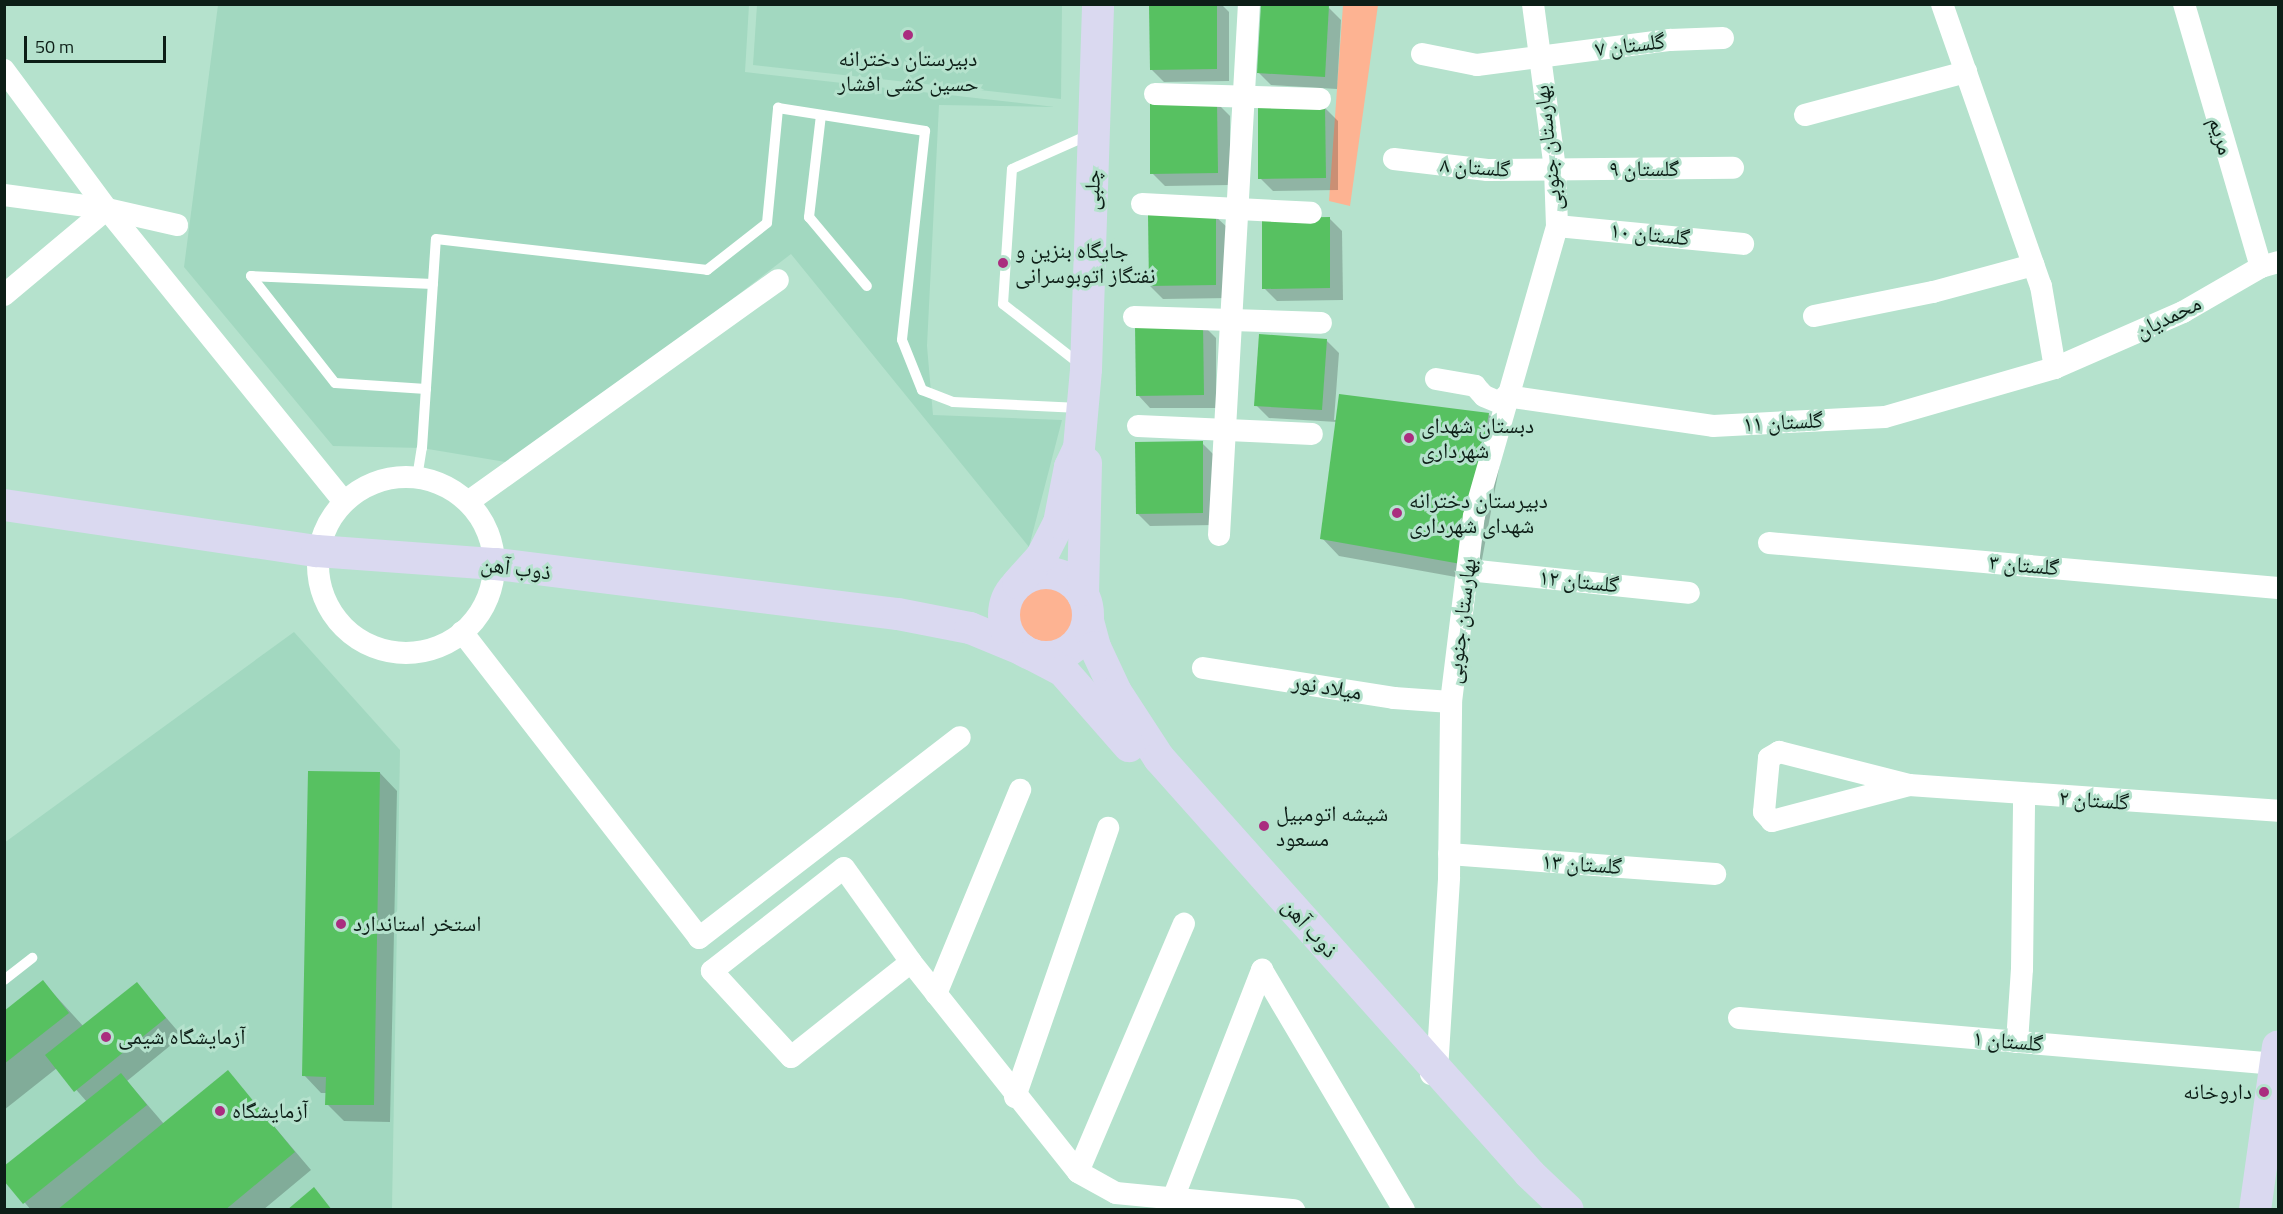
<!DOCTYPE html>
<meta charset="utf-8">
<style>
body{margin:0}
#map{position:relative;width:2283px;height:1214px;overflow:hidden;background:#b5e2cd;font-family:"Titillium Web","Noto Naskh Arabic",sans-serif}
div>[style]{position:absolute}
.built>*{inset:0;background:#a2d8c0}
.green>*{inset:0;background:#fdb392}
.shadow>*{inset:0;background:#0003}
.building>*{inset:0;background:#57c161}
.service>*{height:10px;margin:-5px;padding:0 5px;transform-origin:5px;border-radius:5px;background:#fff}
.minor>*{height:22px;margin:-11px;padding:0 11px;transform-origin:11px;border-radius:11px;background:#fff}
.minor>.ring{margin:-11px;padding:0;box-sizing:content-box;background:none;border:22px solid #fff;border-radius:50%}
.secondary>*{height:32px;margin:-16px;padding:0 16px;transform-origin:16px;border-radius:16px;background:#dad9f0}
.secondary>.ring{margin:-16px;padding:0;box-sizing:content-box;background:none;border:32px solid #dad9f0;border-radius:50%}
.dots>*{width:16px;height:16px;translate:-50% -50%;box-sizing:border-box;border:3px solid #b5e2cd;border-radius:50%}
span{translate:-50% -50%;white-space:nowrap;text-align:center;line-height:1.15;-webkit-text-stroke:6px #b5e2cd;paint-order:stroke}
.street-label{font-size:22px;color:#0d1e17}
.poi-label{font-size:22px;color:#0d1e17}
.left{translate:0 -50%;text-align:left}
.right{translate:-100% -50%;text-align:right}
.frame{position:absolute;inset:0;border:6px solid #0d1e17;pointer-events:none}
.scale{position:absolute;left:24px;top:36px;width:142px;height:27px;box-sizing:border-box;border:3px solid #0d1e17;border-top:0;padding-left:8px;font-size:18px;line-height:21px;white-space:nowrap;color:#0d1e17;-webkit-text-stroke:4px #b5e2cd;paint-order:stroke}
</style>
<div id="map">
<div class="built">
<div style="clip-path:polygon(218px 5px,749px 5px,745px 72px,1055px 107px,939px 105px,927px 346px,933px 415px,1062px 420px,1029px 547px,791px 254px,518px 464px,422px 448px,333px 446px,184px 267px)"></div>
<div style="clip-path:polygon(757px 5px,1062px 5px,1061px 99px,753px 65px)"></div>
<div style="clip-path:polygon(294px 632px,400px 750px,392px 1209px,5px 1209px,4px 843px)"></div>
</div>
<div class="green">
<div style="clip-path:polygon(1343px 5px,1378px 5px,1350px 206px,1329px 201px)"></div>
<div style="clip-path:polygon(1044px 578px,1067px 585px,1081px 604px,1080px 628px,1074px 638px,1053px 651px,1012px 630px,1008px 618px,1014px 595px,1033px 580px)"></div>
</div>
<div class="shadow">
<div style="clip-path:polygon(1150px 4px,1221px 4px,1229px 12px,1229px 81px,1164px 82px,1151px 69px)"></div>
<div style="clip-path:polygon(1328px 7px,1341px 20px,1337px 89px,1271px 85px,1258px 72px)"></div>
<div style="clip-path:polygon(1217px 103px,1230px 116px,1230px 185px,1165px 186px,1152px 173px)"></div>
<div style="clip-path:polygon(1325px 108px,1338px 121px,1338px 190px,1273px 191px,1260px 178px)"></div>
<div style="clip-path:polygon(1215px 216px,1228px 228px,1229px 298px,1163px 299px,1150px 286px)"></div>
<div style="clip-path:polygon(1329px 218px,1342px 231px,1343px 300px,1277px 301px,1264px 288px)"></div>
<div style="clip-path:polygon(1203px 325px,1216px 338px,1216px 408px,1150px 408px,1138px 395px)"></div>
<div style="clip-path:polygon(1326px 340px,1339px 353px,1334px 420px,1488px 414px,1506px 431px,1478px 581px,1339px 556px,1322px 538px,1337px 422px,1269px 418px,1256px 405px)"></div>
<div style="clip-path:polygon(1202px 443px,1215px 456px,1215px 525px,1150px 526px,1137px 513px)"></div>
<div style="clip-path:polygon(380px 773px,397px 791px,390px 1122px,344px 1121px,327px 1104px,327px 1093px,321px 1093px,304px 1075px)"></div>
<div style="clip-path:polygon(43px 982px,84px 1027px,137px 984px,182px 1036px,127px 1081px,164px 1124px,228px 1072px,311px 1170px,263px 1210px,31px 1210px,4px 1178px,87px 1102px,57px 1068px,4px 1110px,4px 1013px)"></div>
</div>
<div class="building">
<div style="clip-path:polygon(1149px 4px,1217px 4px,1217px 69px,1150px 70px)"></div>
<div style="clip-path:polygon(1261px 4px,1329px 5px,1325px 77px,1257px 73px)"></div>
<div style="clip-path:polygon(1150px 102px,1217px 102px,1218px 173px,1150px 174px)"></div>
<div style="clip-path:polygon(1325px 106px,1326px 178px,1258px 179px,1258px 107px)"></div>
<div style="clip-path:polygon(1216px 214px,1216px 285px,1149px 286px,1148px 215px)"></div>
<div style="clip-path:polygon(1330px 217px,1330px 288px,1262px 289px,1262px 218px)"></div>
<div style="clip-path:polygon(1203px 324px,1204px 395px,1136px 396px,1135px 325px)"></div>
<div style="clip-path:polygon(1259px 334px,1327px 339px,1322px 410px,1254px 406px)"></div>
<div style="clip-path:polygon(1339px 394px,1489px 413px,1461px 564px,1320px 539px)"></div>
<div style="clip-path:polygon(1203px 441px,1203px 513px,1136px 514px,1135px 442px)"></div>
<div style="clip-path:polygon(308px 771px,380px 772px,374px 1105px,325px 1105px,326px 1077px,302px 1076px)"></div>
<div style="clip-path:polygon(43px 980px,69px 1013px,4px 1064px,4px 1011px)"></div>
<div style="clip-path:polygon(137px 982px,166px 1018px,74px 1092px,45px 1055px)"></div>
<div style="clip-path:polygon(228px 1070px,295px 1152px,225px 1210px,57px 1210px)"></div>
<div style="clip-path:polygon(121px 1073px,147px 1105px,23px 1204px,4px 1181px,4px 1166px)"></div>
<div style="clip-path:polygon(314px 1187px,332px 1210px,287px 1210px)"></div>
</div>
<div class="service">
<div style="left:821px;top:115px;width:103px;rotate:96.7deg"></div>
<div style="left:809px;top:217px;width:90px;rotate:50deg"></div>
<div style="left:1081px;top:365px;width:99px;rotate:-142deg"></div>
<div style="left:1003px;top:304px;width:135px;rotate:-86.2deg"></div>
<div style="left:1012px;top:169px;width:86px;rotate:-23.9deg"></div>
<div style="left:426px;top:389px;width:91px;rotate:-176.2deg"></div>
<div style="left:335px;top:383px;width:136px;rotate:-128.1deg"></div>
<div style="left:251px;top:276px;width:182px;rotate:2.5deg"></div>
<div style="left:417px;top:478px;width:30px;rotate:-81deg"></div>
<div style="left:422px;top:448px;width:209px;rotate:-86.2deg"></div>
<div style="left:436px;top:239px;width:273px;rotate:6.5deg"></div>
<div style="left:707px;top:270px;width:76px;rotate:-38.1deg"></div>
<div style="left:767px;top:223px;width:116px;rotate:-84.5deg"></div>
<div style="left:778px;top:108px;width:149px;rotate:8.9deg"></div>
<div style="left:925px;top:131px;width:210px;rotate:96.3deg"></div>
<div style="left:902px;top:340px;width:54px;rotate:68.2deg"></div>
<div style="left:922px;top:390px;width:33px;rotate:21deg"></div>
<div style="left:953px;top:402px;width:127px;rotate:2.7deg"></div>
<div style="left:4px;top:980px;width:36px;rotate:-38deg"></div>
</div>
<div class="minor">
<div style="left:1942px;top:4px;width:299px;rotate:70.7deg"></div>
<div style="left:2041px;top:286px;width:83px;rotate:80.3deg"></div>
<div style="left:2184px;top:4px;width:274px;rotate:73.7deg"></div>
<div style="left:1422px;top:54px;width:56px;rotate:11.3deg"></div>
<div style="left:1477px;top:65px;width:195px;rotate:-7.4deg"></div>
<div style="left:1670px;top:40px;width:53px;rotate:-2.2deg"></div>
<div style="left:4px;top:70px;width:173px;rotate:53.5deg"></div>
<div style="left:107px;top:209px;width:377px;rotate:51deg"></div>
<div style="left:1155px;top:94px;width:165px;rotate:1.7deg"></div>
<div style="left:1805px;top:115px;width:167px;rotate:-15deg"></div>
<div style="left:1394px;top:159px;width:94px;rotate:6.7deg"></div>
<div style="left:1487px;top:170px;width:246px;rotate:-0.5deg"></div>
<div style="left:4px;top:195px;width:104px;rotate:7.7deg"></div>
<div style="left:107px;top:209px;width:72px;rotate:12.9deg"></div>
<div style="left:1142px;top:204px;width:169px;rotate:3deg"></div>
<div style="left:1557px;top:226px;width:187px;rotate:5.5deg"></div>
<div style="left:4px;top:295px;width:134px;rotate:-39.9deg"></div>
<div style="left:1814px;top:316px;width:121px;rotate:-11.4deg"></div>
<div style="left:1933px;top:292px;width:104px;rotate:-15.1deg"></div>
<div style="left:1134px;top:317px;width:187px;rotate:1.8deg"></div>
<div style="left:1436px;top:379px;width:40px;rotate:10deg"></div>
<div style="left:1475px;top:386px;width:13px;rotate:48deg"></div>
<div style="left:1484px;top:396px;width:21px;rotate:23deg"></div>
<div style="left:1506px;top:396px;width:209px;rotate:8.2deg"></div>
<div style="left:1713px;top:426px;width:172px;rotate:-3deg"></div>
<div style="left:1885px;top:417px;width:177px;rotate:-16.1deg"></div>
<div style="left:2055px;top:368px;width:140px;rotate:-23.6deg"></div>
<div style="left:2183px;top:312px;width:90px;rotate:-30deg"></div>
<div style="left:2261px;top:267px;width:18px;rotate:-16deg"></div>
<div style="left:1138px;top:426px;width:174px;rotate:2.6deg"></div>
<div class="ring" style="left:318px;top:477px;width:154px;height:154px"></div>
<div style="left:468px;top:502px;width:381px;rotate:-35.6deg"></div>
<div style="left:1219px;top:535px;width:532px;rotate:-86.77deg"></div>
<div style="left:1769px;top:543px;width:511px;rotate:5.05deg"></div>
<div style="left:1468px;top:570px;width:222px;rotate:5.9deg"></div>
<div style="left:462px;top:632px;width:387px;rotate:52.2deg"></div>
<div style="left:699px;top:938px;width:329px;rotate:-37.6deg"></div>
<div style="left:1203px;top:668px;width:193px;rotate:8.9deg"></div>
<div style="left:1394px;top:698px;width:57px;rotate:4deg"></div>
<div style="left:1909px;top:785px;width:142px;rotate:165.3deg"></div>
<div style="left:1772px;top:821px;width:12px;rotate:-132deg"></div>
<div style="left:1764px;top:812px;width:54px;rotate:-84.7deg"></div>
<div style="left:1769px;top:758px;width:12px;rotate:-31deg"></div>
<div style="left:1779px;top:752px;width:134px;rotate:14.2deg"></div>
<div style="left:1909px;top:785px;width:370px;rotate:4deg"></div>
<div style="left:1449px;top:854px;width:267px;rotate:4.3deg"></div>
<div style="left:911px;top:962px;width:153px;rotate:141.6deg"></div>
<div style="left:791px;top:1057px;width:117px;rotate:-132.6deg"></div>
<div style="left:712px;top:971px;width:167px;rotate:-38deg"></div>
<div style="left:844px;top:868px;width:115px;rotate:54.5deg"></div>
<div style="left:911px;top:962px;width:268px;rotate:51.5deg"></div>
<div style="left:1078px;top:1172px;width:43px;rotate:28.9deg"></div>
<div style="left:1116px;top:1193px;width:179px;rotate:5.5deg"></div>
<div style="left:1262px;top:970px;width:279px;rotate:59.4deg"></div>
<div style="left:936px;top:994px;width:221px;rotate:-67.6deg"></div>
<div style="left:1739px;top:1018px;width:539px;rotate:4.9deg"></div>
<div style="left:2017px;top:1042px;width:73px;rotate:-86.1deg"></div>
<div style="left:2022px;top:969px;width:174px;rotate:-89.3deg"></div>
<div style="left:1431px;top:1074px;width:7px;rotate:-34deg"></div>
<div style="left:1437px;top:1070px;width:193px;rotate:-86.4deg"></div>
<div style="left:1449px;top:877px;width:175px;rotate:-89.3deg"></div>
<div style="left:1451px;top:702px;width:187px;rotate:-83deg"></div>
<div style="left:1474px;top:516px;width:302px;rotate:-74deg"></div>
<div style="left:1557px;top:226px;width:57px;rotate:-92deg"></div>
<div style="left:1555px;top:169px;width:166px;rotate:-97.6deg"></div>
<div style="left:1015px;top:1097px;width:285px;rotate:-70.9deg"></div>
<div style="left:1078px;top:1172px;width:270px;rotate:-66.9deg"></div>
<div style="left:1174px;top:1196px;width:243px;rotate:-68.7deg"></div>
</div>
<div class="secondary">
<div style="left:4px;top:505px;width:316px;rotate:8.4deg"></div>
<div style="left:317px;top:551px;width:179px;rotate:4.2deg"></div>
<div style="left:496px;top:564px;width:405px;rotate:7.1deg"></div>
<div style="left:898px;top:614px;width:73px;rotate:11deg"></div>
<div style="left:970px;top:628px;width:57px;rotate:22.5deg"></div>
<div class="ring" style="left:1004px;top:573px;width:52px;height:52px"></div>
<div style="left:1018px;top:583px;width:36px;rotate:-48deg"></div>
<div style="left:1042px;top:556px;width:37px;rotate:-63deg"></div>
<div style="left:1059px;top:523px;width:57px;rotate:-78.9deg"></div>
<div style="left:1070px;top:467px;width:21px;rotate:-65deg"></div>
<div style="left:1079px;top:448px;width:79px;rotate:-84.9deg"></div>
<div style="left:1086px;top:369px;width:365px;rotate:-88.1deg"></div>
<div style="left:1083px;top:595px;width:132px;rotate:-88.7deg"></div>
<div style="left:1088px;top:621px;width:27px;rotate:75deg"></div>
<div style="left:1095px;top:647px;width:50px;rotate:65deg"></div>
<div style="left:1116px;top:692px;width:79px;rotate:56.9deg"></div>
<div style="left:1159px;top:758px;width:557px;rotate:48.27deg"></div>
<div style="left:1530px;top:1174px;width:52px;rotate:43.5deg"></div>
<div style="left:1033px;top:655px;width:34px;rotate:28deg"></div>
<div style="left:1063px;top:671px;width:100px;rotate:48.7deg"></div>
<div style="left:2255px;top:1210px;width:165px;rotate:-82deg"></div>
</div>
<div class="dots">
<div style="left:908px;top:35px;background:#aa2d7f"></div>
<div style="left:1003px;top:263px;background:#aa2d7f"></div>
<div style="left:1409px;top:438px;background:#aa2d7f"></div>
<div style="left:1397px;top:513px;background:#aa2d7f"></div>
<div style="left:1264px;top:826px;background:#aa2d7f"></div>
<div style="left:341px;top:924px;background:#aa2d7f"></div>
<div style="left:106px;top:1037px;background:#aa2d7f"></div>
<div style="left:2264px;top:1092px;background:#aa2d7f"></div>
<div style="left:220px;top:1111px;background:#aa2d7f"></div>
</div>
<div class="street-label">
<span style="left:1630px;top:45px;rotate:-7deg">گلستان ۷</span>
<span style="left:2221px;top:136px;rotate:73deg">مریم</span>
<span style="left:1548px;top:148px;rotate:-96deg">بهارستان جنوبی</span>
<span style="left:1475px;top:167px;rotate:4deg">گلستان ۸</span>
<span style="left:1644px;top:169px">گلستان ۹</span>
<span style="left:1092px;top:190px;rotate:-88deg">چلبی</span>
<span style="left:1650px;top:234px;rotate:6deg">گلستان ۱۰</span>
<span style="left:2168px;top:317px;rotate:-26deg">محمدیان</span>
<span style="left:1783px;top:422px;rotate:-3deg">گلستان ۱۱</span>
<span style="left:2024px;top:565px;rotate:5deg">گلستان ۳</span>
<span style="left:516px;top:568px;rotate:7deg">ذوب آهن</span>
<span style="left:1579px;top:581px;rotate:6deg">گلستان ۱۲</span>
<span style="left:1461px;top:621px;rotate:-83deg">بهارستان جنوبی</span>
<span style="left:1327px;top:687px;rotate:9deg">میلاد نور</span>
<span style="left:2094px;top:800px;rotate:4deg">گلستان ۲</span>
<span style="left:1582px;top:864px;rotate:4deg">گلستان ۱۳</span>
<span style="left:1310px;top:928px;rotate:48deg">ذوب آهن</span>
<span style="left:2008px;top:1041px;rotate:5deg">گلستان ۱</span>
</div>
<div class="poi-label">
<span style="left:908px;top:71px">دبیرستان دخترانه<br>حسین کشی افشار</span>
<span class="left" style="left:1015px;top:263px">جایگاه بنزین و<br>نفتگاز اتوبوسرانی</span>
<span class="left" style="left:1421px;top:438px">دبستان شهدای<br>شهرداری</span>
<span class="left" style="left:1409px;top:513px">دبیرستان دخترانه<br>شهدای شهرداری</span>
<span class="left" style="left:1276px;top:826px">شیشه اتومبیل<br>مسعود</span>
<span class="left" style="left:353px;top:924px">استخر استاندارد</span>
<span class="left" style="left:118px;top:1037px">آزمایشگاه شیمی</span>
<span class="right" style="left:2252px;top:1092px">داروخانه</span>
<span class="left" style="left:232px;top:1111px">آزمایشگاه</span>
</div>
<div class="frame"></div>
<div class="scale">50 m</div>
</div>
